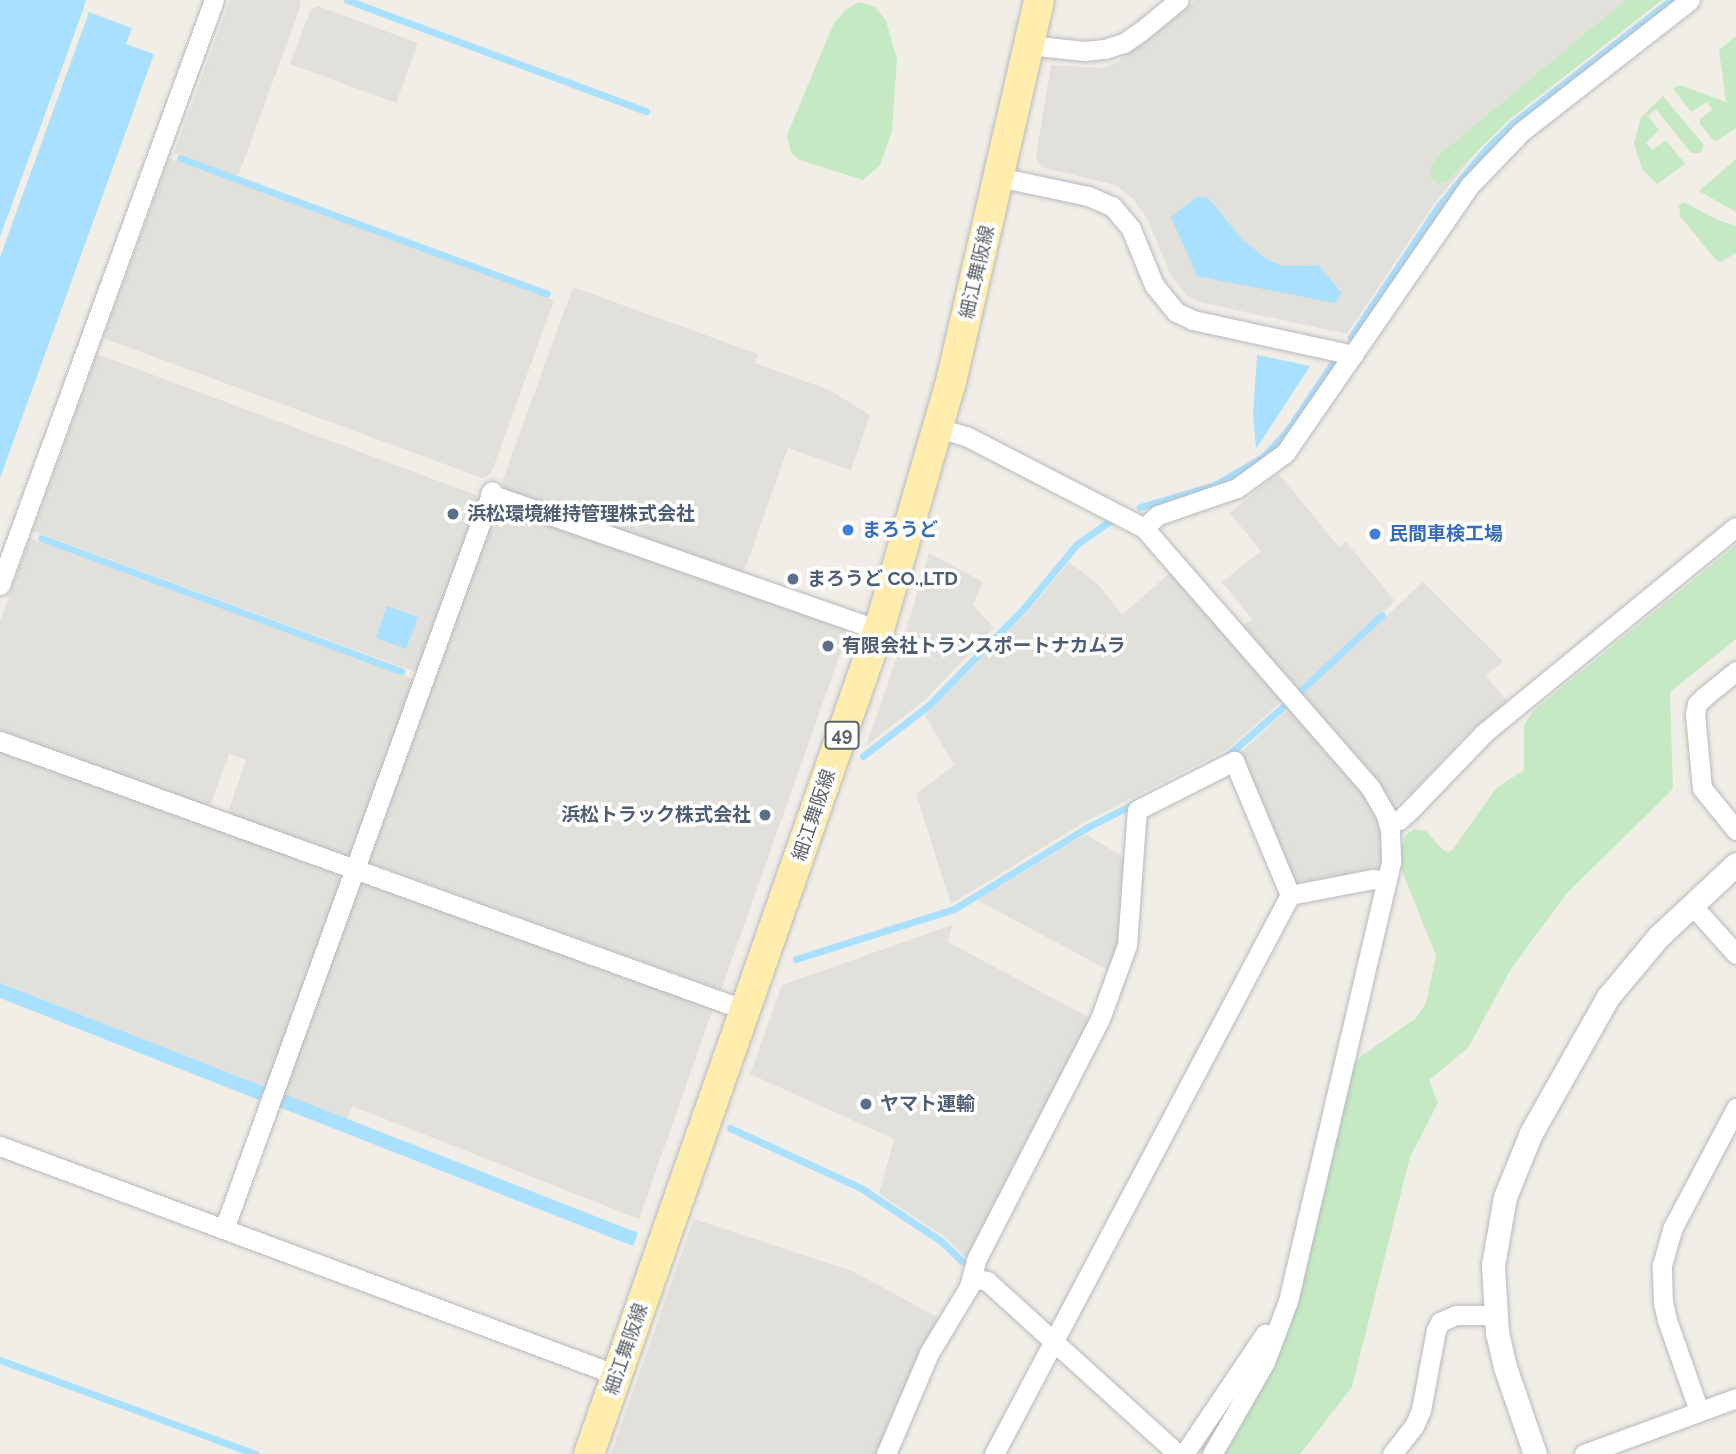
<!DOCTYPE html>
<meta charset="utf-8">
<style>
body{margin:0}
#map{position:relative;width:1736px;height:1454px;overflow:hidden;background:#f1eee7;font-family:Raleway,"Noto Sans JP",sans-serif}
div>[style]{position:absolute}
.industrial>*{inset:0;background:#e2e0db}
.green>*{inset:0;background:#c5eac3}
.water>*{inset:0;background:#a9dfff}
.pier>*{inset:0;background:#f1eee7}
.stream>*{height:7px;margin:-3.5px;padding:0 3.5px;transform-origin:3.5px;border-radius:3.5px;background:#a9dfff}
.roads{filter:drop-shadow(0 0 2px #b7babe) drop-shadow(0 0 2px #b7babe)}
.minor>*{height:19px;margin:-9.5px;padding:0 9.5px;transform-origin:9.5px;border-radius:9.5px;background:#fff}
.tertiary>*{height:23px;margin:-11.5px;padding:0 11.5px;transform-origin:11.5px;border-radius:11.5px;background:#fff}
.primary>*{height:30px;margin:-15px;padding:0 15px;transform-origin:15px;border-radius:15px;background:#ffedae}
.dots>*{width:19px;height:19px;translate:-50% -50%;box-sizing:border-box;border:4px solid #fff;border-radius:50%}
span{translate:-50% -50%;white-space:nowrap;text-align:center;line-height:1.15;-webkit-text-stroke:7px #fff;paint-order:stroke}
.shield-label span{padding:2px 5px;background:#fff;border:2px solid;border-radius:5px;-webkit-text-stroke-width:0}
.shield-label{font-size:18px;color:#5e6368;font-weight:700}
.street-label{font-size:19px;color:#5e6368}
.service-label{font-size:19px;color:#4e5e75;font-weight:700}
.left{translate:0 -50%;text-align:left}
.right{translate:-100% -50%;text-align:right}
.shop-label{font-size:19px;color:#366cbe;font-weight:700}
</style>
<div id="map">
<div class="industrial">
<div style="clip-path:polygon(230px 0,299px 0,301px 5px,238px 176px,174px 153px)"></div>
<div style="clip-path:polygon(1195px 0,1662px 0,1510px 119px,1482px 145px,1434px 204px,1347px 334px,1199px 302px,1187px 296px,1171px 276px,1148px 220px,1134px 200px,1115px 185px,1041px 167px,1036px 156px,1051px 65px,1102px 68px,1118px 62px)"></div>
<div style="clip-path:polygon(318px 6px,418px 43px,396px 103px,290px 64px,311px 9px)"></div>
<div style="clip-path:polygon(169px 158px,554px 300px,491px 474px,482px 478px,103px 338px)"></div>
<div style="clip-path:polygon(573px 287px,758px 354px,755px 363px,829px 390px,870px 415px,851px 470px,788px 448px,743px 574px,506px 491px,502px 482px)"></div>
<div style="clip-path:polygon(97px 354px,476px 495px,480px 503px,418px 673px,33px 531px)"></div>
<div style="clip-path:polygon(1278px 473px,1339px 547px,1346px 542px,1395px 601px,1298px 690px,1242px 626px,1252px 619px,1222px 582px,1261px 551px,1230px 513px)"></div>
<div style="clip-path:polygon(501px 507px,849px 629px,721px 990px,364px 861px,492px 511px)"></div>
<div style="clip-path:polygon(30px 538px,416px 680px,350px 860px,227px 815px,246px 760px,229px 754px,209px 809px,0 733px,0 621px)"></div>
<div style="clip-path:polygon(929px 553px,983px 582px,973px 605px,994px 628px,925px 700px,866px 746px,905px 634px)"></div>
<div style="clip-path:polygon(1069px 562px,1098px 584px,1122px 615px,1172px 571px,1283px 700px,1230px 748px,1083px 823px,951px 904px,916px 794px,954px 765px,925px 715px,1028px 611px)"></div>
<div style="clip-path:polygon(1423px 582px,1503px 661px,1486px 676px,1507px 701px,1466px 735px,1413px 792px,1392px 808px,1377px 782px,1302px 694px)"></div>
<div style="clip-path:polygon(1290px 707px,1364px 792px,1382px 832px,1381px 867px,1292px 884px,1238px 755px)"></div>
<div style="clip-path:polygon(0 748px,341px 871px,344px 878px,267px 1088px,0 983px)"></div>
<div style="clip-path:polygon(1086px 834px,1126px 859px,1120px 943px,1110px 971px,977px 900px)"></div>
<div style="clip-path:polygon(358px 881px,713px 1009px,639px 1219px,352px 1106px,347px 1119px,280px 1093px)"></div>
<div style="clip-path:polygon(952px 925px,948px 942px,1092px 1019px,968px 1260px,945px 1237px,879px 1194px,894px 1139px,750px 1074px,782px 985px)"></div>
<div style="clip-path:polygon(694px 1219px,852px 1271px,941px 1319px,879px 1454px,611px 1454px)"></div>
</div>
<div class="green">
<div style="clip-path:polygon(1626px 0,1662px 0,1510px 119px,1447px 181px,1438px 184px,1430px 177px,1432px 165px,1440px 154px)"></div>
<div style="clip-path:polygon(859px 2px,875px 7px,886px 21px,897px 59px,892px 131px,880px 165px,863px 180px,800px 160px,791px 153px,787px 135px,833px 25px,845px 10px)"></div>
<div style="clip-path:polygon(1736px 36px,1736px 128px,1715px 142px,1700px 124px,1700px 119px,1712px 110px,1707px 102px,1691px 112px,1673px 89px,1680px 85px,1726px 102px,1719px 50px)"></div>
<div style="clip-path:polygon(1663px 96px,1703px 144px,1703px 149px,1700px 153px,1691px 153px,1656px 109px,1648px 116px,1659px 130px,1646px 143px,1652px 150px,1666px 140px,1685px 164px,1657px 184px,1642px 169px,1634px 144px,1641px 117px)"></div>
<div style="clip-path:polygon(1736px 159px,1736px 212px,1699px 191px)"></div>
<div style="clip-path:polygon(1684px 202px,1718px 220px,1736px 226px,1736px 253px,1721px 262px,1715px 259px,1680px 216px,1679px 205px)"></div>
<div style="clip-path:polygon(1736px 545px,1736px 639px,1670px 692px,1673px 789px,1567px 893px,1511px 969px,1468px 1048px,1429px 1080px,1438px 1103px,1410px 1157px,1352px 1387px,1300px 1454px,1221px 1454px,1273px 1366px,1352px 1067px,1360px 1057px,1416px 1018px,1426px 1003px,1436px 956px,1402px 871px,1401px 848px,1406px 835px,1414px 829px,1426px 831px,1443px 850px,1449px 852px,1453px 849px,1496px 788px,1524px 770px,1524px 725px,1533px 711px)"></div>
</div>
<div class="water">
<div style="clip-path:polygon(0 0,86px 0,83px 10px,132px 28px,126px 44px,154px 54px,0 478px)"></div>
<div style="clip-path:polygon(1198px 196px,1208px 198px,1242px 239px,1268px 260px,1284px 266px,1318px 265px,1342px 293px,1335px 303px,1197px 276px,1171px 217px)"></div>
<div style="clip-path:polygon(1257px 355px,1310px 366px,1256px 449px,1253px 414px)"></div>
<div style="clip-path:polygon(387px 606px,418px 617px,406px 649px,376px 638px)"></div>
<div style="clip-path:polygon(0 983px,265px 1087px,259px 1100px,0 998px)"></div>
<div style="clip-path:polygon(284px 1094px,638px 1233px,633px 1246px,279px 1107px)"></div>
</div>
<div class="pier">
<div style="clip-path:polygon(83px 10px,89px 12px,0 257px,0 237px)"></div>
</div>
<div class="stream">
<div style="left:347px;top:0;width:319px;rotate:20.4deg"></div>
<div style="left:180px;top:158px;width:391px;rotate:20.3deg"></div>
<div style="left:1351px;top:337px;width:156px;rotate:-56.2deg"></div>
<div style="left:1438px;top:207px;width:75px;rotate:-50.4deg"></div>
<div style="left:1486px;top:149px;width:37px;rotate:-44deg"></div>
<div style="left:1513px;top:123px;width:200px;rotate:-37.9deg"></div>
<div style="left:1140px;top:507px;width:78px;rotate:-16.3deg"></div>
<div style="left:1215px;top:485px;width:56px;rotate:-30.3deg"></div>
<div style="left:1263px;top:457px;width:37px;rotate:-47deg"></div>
<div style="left:1288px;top:430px;width:83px;rotate:-56.3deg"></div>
<div style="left:41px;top:538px;width:384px;rotate:20.3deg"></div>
<div style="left:1299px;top:692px;width:113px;rotate:-42.9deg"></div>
<div style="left:863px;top:756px;width:83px;rotate:-37.7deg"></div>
<div style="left:929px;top:705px;width:136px;rotate:-45.6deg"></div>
<div style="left:1024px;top:608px;width:83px;rotate:-50.4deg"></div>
<div style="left:1077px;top:544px;width:39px;rotate:-35deg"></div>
<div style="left:1227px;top:756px;width:79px;rotate:-41.4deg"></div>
<div style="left:796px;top:959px;width:166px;rotate:-17.6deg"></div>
<div style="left:954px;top:909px;width:155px;rotate:-31.5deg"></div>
<div style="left:1086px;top:828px;width:55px;rotate:-27deg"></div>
<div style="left:730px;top:1128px;width:144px;rotate:24.6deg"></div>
<div style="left:861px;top:1188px;width:96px;rotate:33.5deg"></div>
<div style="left:941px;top:1241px;width:29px;rotate:44deg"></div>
<div style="left:0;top:1360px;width:273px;rotate:20.2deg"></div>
</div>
<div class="roads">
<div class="minor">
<div style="left:1028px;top:45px;width:57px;rotate:6deg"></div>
<div style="left:1085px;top:51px;width:20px;rotate:-6deg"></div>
<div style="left:1105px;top:49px;width:20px;rotate:-18deg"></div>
<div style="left:1124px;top:43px;width:19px;rotate:-35deg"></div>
<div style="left:1140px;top:32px;width:50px;rotate:-39.4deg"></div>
<div style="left:998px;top:177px;width:92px;rotate:11.9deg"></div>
<div style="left:1088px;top:196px;width:26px;rotate:23deg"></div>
<div style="left:1112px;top:206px;width:30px;rotate:50deg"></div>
<div style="left:1131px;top:229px;width:61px;rotate:67.7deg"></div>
<div style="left:1154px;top:285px;width:35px;rotate:51deg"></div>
<div style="left:1176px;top:312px;width:19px;rotate:25deg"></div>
<div style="left:1193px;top:320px;width:164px;rotate:12.3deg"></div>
<div style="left:939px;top:428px;width:28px;rotate:17deg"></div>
<div style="left:966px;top:436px;width:200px;rotate:27.3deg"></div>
<div style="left:1144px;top:528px;width:344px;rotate:48.9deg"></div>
<div style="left:1370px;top:787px;width:32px;rotate:60deg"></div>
<div style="left:1386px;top:815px;width:16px;rotate:75deg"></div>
<div style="left:1390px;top:830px;width:32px;rotate:88deg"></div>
<div style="left:1391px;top:862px;width:451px;rotate:103.2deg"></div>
<div style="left:1288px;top:1301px;width:65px;rotate:110.7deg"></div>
<div style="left:1265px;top:1362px;width:106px;rotate:119.9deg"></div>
<div style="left:490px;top:494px;width:412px;rotate:19.3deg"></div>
<div style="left:1144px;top:528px;width:19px;rotate:-43deg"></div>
<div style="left:1158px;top:515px;width:83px;rotate:-18.9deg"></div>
<div style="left:1237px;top:488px;width:59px;rotate:-36.1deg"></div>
<div style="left:1285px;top:453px;width:326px;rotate:-55.4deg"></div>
<div style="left:1470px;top:185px;width:74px;rotate:-46.1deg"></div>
<div style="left:1521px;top:132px;width:214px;rotate:-38deg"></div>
<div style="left:0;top:585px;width:623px;rotate:-69.91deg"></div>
<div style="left:1736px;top:671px;width:41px;rotate:140.9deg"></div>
<div style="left:1704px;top:697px;width:10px;rotate:135deg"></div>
<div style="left:1697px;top:704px;width:10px;rotate:101deg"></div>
<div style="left:1695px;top:714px;width:74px;rotate:84.6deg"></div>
<div style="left:1702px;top:788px;width:54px;rotate:51deg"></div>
<div style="left:0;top:741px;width:792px;rotate:19.85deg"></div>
<div style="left:1388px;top:823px;width:11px;rotate:-15deg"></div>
<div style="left:1399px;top:820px;width:15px;rotate:-42deg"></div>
<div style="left:1410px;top:810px;width:107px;rotate:-46.1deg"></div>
<div style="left:1484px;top:733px;width:325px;rotate:-39.3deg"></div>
<div style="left:1691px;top:904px;width:67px;rotate:48deg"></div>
<div style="left:0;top:1146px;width:658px;rotate:20.36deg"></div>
<div style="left:224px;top:1229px;width:785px;rotate:-70.04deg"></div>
<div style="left:972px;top:1278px;width:15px;rotate:11deg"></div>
<div style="left:987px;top:1281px;width:258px;rotate:42.2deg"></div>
<div style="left:1699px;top:1411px;width:96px;rotate:-109.4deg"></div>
<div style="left:1667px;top:1320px;width:18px;rotate:-103deg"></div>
<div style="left:1663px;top:1302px;width:37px;rotate:-92deg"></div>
<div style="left:1662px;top:1265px;width:37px;rotate:-74deg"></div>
<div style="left:1672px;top:1229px;width:137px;rotate:-62.1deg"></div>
<div style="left:886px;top:1454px;width:110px;rotate:-66.9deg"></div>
<div style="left:929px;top:1353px;width:77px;rotate:-58.8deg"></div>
<div style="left:969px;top:1287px;width:28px;rotate:-75deg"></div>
<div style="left:976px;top:1260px;width:271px;rotate:-62.8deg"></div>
<div style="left:1100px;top:1019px;width:79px;rotate:-70deg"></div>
<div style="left:1127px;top:945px;width:135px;rotate:-85.8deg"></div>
<div style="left:1137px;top:810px;width:109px;rotate:-26.8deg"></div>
<div style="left:1234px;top:761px;width:145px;rotate:67.3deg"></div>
<div style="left:994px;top:1454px;width:633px;rotate:-62.1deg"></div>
<div style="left:1290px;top:895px;width:85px;rotate:-10.9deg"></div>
<div style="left:1373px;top:879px;width:14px;rotate:12deg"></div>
<div style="left:1184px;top:1454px;width:145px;rotate:-56deg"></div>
<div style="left:1265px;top:1334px;width:9px;rotate:21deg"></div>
<div style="left:1392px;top:1454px;width:36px;rotate:-52deg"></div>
<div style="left:1414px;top:1426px;width:17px;rotate:-66deg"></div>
<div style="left:1421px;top:1410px;width:81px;rotate:-79.4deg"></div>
<div style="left:1436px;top:1330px;width:9px;rotate:-63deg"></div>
<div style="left:1440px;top:1322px;width:17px;rotate:-24deg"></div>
<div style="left:1456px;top:1315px;width:39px"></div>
<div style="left:1584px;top:1454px;width:162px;rotate:-20.2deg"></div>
</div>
<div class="tertiary">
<div style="left:1535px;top:1454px;width:92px;rotate:-109deg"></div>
<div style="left:1505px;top:1367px;width:35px;rotate:-103deg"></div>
<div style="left:1497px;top:1333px;width:68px;rotate:-93.4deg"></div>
<div style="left:1493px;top:1265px;width:69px;rotate:-80deg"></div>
<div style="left:1505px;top:1197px;width:69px;rotate:-67.9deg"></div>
<div style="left:1531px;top:1133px;width:156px;rotate:-60.5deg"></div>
<div style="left:1608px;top:997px;width:78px;rotate:-50.2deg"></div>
<div style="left:1658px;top:937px;width:107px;rotate:-43.1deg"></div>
</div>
<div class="primary">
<div style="left:589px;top:1454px;width:878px;rotate:-70.64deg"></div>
<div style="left:880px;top:626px;width:254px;rotate:-73.8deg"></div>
<div style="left:951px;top:382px;width:392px;rotate:-77deg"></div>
</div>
</div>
<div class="dots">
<div style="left:453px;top:514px;background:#5c6f8a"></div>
<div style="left:848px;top:530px;background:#3f7fe0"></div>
<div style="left:1375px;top:534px;background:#3f7fe0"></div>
<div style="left:793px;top:579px;background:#5c6f8a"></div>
<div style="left:828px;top:646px;background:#5c6f8a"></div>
<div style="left:765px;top:815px;background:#5c6f8a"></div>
<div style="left:866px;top:1104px;background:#5c6f8a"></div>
</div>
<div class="shield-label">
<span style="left:842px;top:735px">49</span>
</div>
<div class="street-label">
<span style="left:977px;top:272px;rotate:-77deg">細江舞阪線</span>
<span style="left:814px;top:815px;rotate:-71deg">細江舞阪線</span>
<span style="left:626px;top:1349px;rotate:-71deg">細江舞阪線</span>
</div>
<div class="service-label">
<span class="left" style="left:467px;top:514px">浜松環境維持管理株式会社</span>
<span class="left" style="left:807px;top:579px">まろうど CO.,LTD</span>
<span class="left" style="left:842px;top:646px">有限会社トランスポートナカムラ</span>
<span class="right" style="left:751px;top:815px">浜松トラック株式会社</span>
<span class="left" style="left:880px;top:1104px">ヤマト運輸</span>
</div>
<div class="shop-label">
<span class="left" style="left:862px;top:530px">まろうど</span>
<span class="left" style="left:1389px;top:534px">民間車検工場</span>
</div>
</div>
